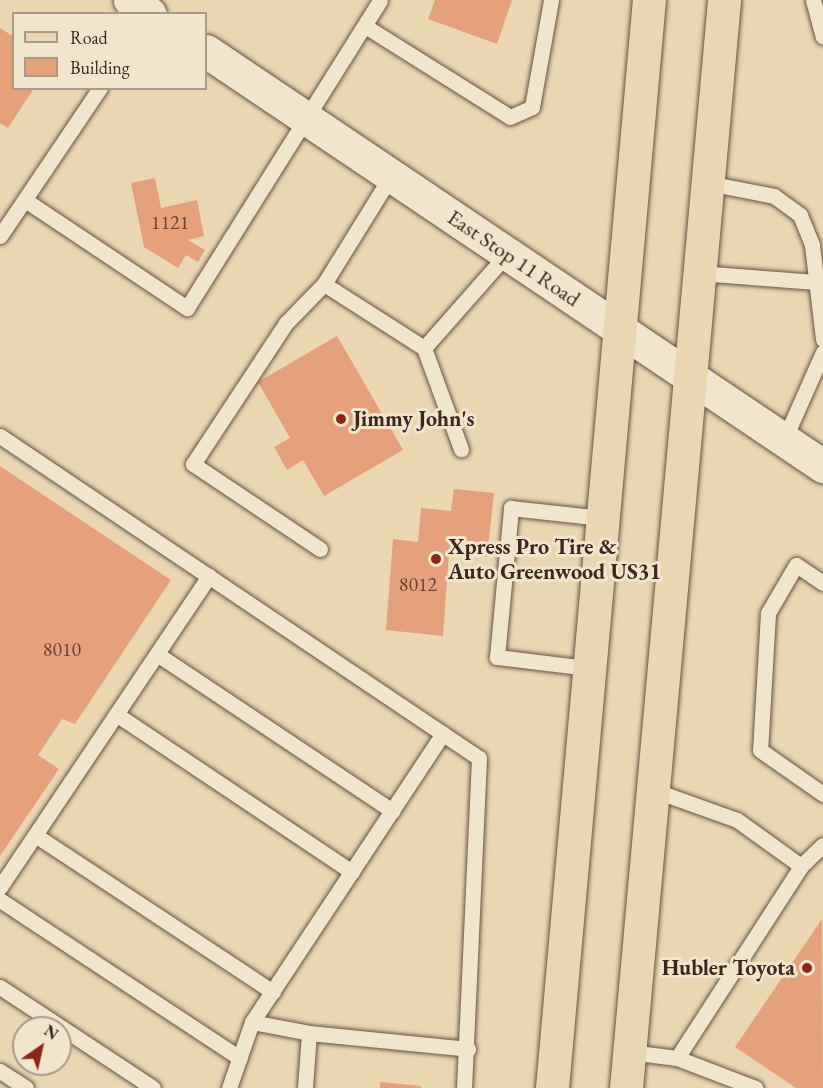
<!DOCTYPE html>
<style>
body{margin:0}
#map{position:relative;width:823px;height:1088px;overflow:hidden;background:#ead7b1;font-family:"EB Garamond",serif}
div>[style]{position:absolute}
.building>*{inset:0;background:#e5a07c}
.roads{filter:drop-shadow(0 0 2px #685342) drop-shadow(0 0 2px #685342)}
.lane>*{height:15px;margin:-7.5px;padding:0 7.5px;transform-origin:7.5px;border-radius:7.5px;background:#f1e5cc}
.secondary>*{height:33px;margin:-16.5px;padding:0 16.5px;transform-origin:16.5px;border-radius:16.5px;background:#f1e5cc}
.primary>*{height:33px;margin:-16.5px;padding:0 16.5px;transform-origin:16.5px;border-radius:16.5px;background:#ead7b1}
.dots>*{width:16px;height:16px;translate:-50% -50%;box-sizing:border-box;border:3px solid #f1e5cc;border-radius:50%}
span{translate:-50% -50%;white-space:nowrap;text-align:center;line-height:1.15;-webkit-text-stroke:6px #f1e5cc;paint-order:stroke}
.number-label{font-size:20px;color:#674535}
.number-label span{-webkit-text-stroke-width:0}
.street-label{font-size:22px;color:#3d271d}
.poi-label{font-size:22px;color:#3d271d;font-weight:700}
.left{translate:0 -50%;text-align:left}
.right{translate:-100% -50%;text-align:right}
.legend{position:absolute;left:12px;top:12px;width:195px;height:78px;box-sizing:border-box;background:#f1e5cc;border:2px solid #a99986;margin:0;padding:8px 10px;list-style:none;font-size:18px;color:#3d271d}
.legend li{display:flex;align-items:center;gap:12px;height:30px}
.legend b{width:30px;border:2px solid #a99986}
.north{position:absolute;left:12px;top:1016px;width:60px;height:60px;box-sizing:border-box;background:#f1e5cc;border:2px solid #a99986;border-radius:50%;rotate:34deg;font-size:16px;font-weight:700;line-height:24px;text-align:center;color:#3d271d}
.north::after{content:'';display:block;margin:auto;width:21px;height:27px;background:#8f2418;clip-path:polygon(50% 0,100% 100%,50% 72%,0 100%)}
</style>
<div id="map">
<div class="building">
<div style="clip-path:polygon(435px 0,512px 0,497px 44px,428px 19px)"></div>
<div style="clip-path:polygon(0 28px,14px 37px,14px 88px,34px 88px,8px 128px,0 123px)"></div>
<div style="clip-path:polygon(155px 178px,161px 208px,197px 200px,204px 236px,188px 240px,205px 250px,198px 262px,186px 255px,178px 268px,144px 247px,131px 183px)"></div>
<div style="clip-path:polygon(337px 336px,403px 450px,324px 496px,303px 460px,287px 470px,274px 447px,290px 438px,258px 382px)"></div>
<div style="clip-path:polygon(0 466px,171px 580px,75px 724px,62px 719px,38px 755px,59px 769px,0 856px)"></div>
<div style="clip-path:polygon(454px 489px,494px 493px,487px 557px,449px 553px,443px 636px,386px 630px,393px 539px,418px 542px,421px 508px,451px 511px)"></div>
<div style="clip-path:polygon(822px 919px,823px 1088px,796px 1088px,735px 1047px)"></div>
<div style="clip-path:polygon(380px 1082px,421px 1086px,421px 1088px,380px 1088px)"></div>
</div>
<div class="roads">
<div class="lane">
<div style="left:813px;top:0;width:38px;rotate:75deg"></div>
<div style="left:365px;top:26px;width:171px;rotate:32.1deg"></div>
<div style="left:510px;top:117px;width:24px;rotate:-24deg"></div>
<div style="left:532px;top:107px;width:109px;rotate:-79.9deg"></div>
<div style="left:708px;top:183px;width:67px;rotate:11.1deg"></div>
<div style="left:774px;top:196px;width:32px;rotate:36deg"></div>
<div style="left:800px;top:215px;width:32px;rotate:68deg"></div>
<div style="left:812px;top:245px;width:95px;rotate:83.3deg"></div>
<div style="left:25px;top:200px;width:195px;rotate:33.7deg"></div>
<div style="left:187px;top:308px;width:363px;rotate:-57.9deg"></div>
<div style="left:0;top:236px;width:179px;rotate:-56deg"></div>
<div style="left:699px;top:273px;width:117px;rotate:4.4deg"></div>
<div style="left:324px;top:284px;width:119px;rotate:32.6deg"></div>
<div style="left:424px;top:348px;width:125px;rotate:-48.6deg"></div>
<div style="left:424px;top:348px;width:108px;rotate:69.9deg"></div>
<div style="left:0;top:436px;width:577px;rotate:33.91deg"></div>
<div style="left:479px;top:758px;width:330px;rotate:92.6deg"></div>
<div style="left:784px;top:440px;width:96px;rotate:-66.1deg"></div>
<div style="left:320px;top:549px;width:153px;rotate:-146.2deg"></div>
<div style="left:193px;top:464px;width:169px;rotate:-56.6deg"></div>
<div style="left:286px;top:323px;width:54px;rotate:-45.7deg"></div>
<div style="left:324px;top:284px;width:127px;rotate:-58.2deg"></div>
<div style="left:823px;top:583px;width:32px;rotate:-146deg"></div>
<div style="left:796px;top:565px;width:56px;rotate:120.3deg"></div>
<div style="left:768px;top:613px;width:137px;rotate:93.3deg"></div>
<div style="left:760px;top:750px;width:77px;rotate:34.9deg"></div>
<div style="left:157px;top:654px;width:283px;rotate:33.7deg"></div>
<div style="left:587px;top:668px;width:91px;rotate:-173deg"></div>
<div style="left:497px;top:657px;width:150px;rotate:-84.6deg"></div>
<div style="left:511px;top:508px;width:91px;rotate:6.3deg"></div>
<div style="left:116px;top:714px;width:284px;rotate:33.8deg"></div>
<div style="left:35px;top:835px;width:285px;rotate:33.4deg"></div>
<div style="left:801px;top:866px;width:30px;rotate:-44deg"></div>
<div style="left:0;top:887px;width:375px;rotate:-56.1deg"></div>
<div style="left:0;top:900px;width:287px;rotate:33.4deg"></div>
<div style="left:0;top:987px;width:183px;rotate:33.4deg"></div>
<div style="left:252px;top:1022px;width:58px;rotate:10.9deg"></div>
<div style="left:309px;top:1033px;width:55px;rotate:94.2deg"></div>
<div style="left:309px;top:1033px;width:160px;rotate:5.7deg"></div>
<div style="left:630px;top:1052px;width:47px;rotate:7.3deg"></div>
<div style="left:677px;top:1058px;width:229px;rotate:-57.1deg"></div>
<div style="left:801px;top:866px;width:79px;rotate:-144.3deg"></div>
<div style="left:737px;top:820px;width:89px;rotate:-160.3deg"></div>
<div style="left:677px;top:1058px;width:84px;rotate:21deg"></div>
<div style="left:0;top:1071px;width:31px;rotate:33deg"></div>
<div style="left:229px;top:1088px;width:70px;rotate:-70.8deg"></div>
<div style="left:252px;top:1022px;width:346px;rotate:-56.5deg"></div>
</div>
<div class="secondary">
<div style="left:130px;top:0;width:24px;rotate:35deg"></div>
<div style="left:206px;top:51px;width:744px;rotate:33.93deg"></div>
</div>
<div class="primary">
<div style="left:552px;top:1088px;width:1092px;rotate:-84.91deg"></div>
<div style="left:626px;top:1088px;width:1092px;rotate:-84.85deg"></div>
</div>
</div>
<div class="dots">
<div style="left:341px;top:419px;background:#8f2418"></div>
<div style="left:436px;top:559px;background:#8f2418"></div>
<div style="left:807px;top:968px;background:#8f2418"></div>
</div>
<div class="number-label">
<span style="left:170px;top:222px">1121</span>
<span style="left:418px;top:584px">8012</span>
<span style="left:62px;top:649px">8010</span>
</div>
<div class="street-label">
<span style="left:514px;top:258px;rotate:34deg">East Stop 11 Road</span>
</div>
<div class="poi-label">
<span class="left" style="left:353px;top:419px">Jimmy John's</span>
<span class="left" style="left:448px;top:559px">Xpress Pro Tire &amp;<br>Auto Greenwood US31</span>
<span class="right" style="left:795px;top:968px">Hubler Toyota</span>
</div>
<ul class="legend">
<li><b style="height:8px;background:#ead7b1"></b>Road</li>
<li><b style="height:16px;background:#e5a07c"></b>Building</li>
</ul>
<div class="north">N</div>
</div>
